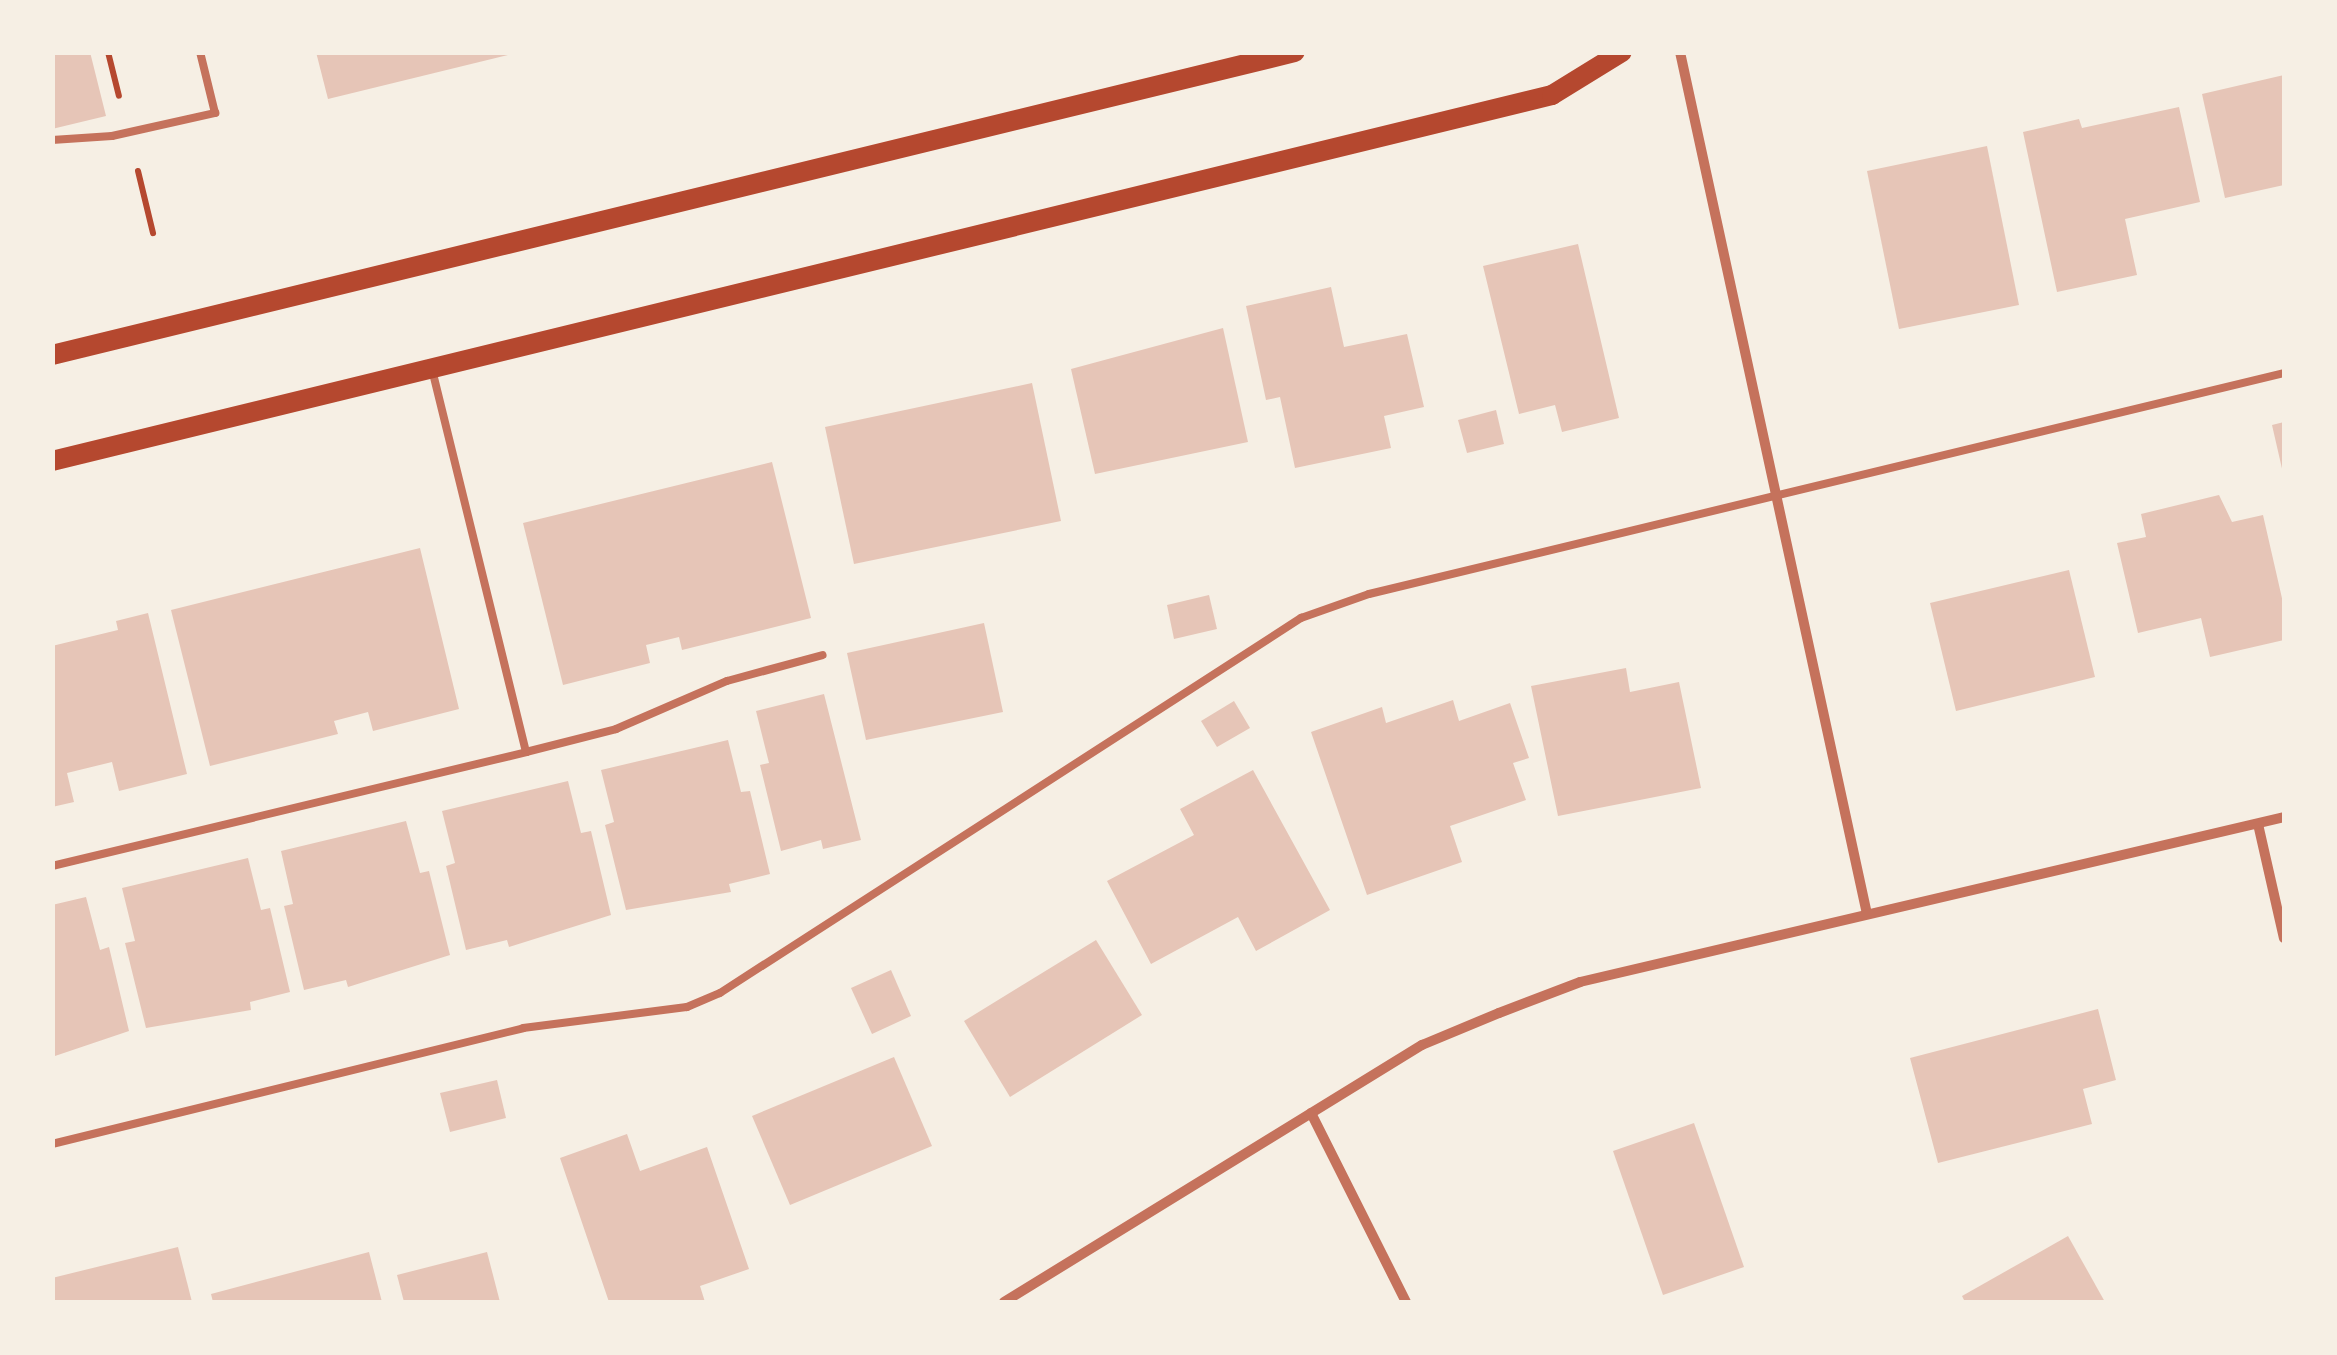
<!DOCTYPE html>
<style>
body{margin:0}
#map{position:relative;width:2337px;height:1355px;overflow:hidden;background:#f6efe4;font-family:"IBM Plex Serif",serif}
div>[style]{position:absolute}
.building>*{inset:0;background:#e6c5b7}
.path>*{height:6px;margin:-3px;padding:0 3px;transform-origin:3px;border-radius:3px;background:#b5482f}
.service>*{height:8px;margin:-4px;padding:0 4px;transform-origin:4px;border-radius:4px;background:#c5725c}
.minor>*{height:10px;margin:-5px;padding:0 5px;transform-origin:5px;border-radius:5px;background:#c5725c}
.secondary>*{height:20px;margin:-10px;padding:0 10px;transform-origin:10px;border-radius:10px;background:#b5482f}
span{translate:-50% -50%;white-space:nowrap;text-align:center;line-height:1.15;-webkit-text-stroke:10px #f6efe4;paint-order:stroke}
.frame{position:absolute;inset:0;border:55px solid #f6efe4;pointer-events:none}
</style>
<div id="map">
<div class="building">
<div style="clip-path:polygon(52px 52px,90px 52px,106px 116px,52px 129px)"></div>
<div style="clip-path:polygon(316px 52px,512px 52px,512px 54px,328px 99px)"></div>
<div style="clip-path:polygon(2284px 75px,2284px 185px,2225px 198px,2202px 94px)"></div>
<div style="clip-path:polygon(2179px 107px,2200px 202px,2125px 219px,2137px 275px,2057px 292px,2023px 132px,2079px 119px,2082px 128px)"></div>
<div style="clip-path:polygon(1987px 146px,2019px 305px,1899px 329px,1867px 171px)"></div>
<div style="clip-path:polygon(1578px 244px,1619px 418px,1562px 432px,1555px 405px,1519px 414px,1483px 266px)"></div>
<div style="clip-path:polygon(1331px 287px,1344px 347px,1407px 334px,1424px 407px,1384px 416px,1391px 448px,1295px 468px,1280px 397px,1266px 400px,1246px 306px)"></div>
<div style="clip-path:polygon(1223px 328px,1248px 442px,1095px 474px,1071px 369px)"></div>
<div style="clip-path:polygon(1032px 383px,1061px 521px,854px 564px,825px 427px)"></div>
<div style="clip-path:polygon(1496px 410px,1504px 444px,1467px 453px,1458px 420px)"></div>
<div style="clip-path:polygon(2284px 422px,2284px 473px,2283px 473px,2272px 425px)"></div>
<div style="clip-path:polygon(772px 462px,811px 618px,682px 650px,679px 637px,646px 645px,650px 663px,563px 685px,523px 523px)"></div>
<div style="clip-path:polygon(2219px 495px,2232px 522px,2263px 515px,2284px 607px,2284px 640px,2210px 657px,2201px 618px,2138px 633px,2117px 543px,2146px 537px,2141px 514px)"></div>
<div style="clip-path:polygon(420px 548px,459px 709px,373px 731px,368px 712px,334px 721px,338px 734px,210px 766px,171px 610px)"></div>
<div style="clip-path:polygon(2069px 570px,2095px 677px,1956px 711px,1930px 603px)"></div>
<div style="clip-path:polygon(1209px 595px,1217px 629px,1174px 639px,1167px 605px)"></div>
<div style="clip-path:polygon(148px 613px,187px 774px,119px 791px,112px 762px,67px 773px,74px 802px,52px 807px,52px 646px,118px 630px,116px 621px)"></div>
<div style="clip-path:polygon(984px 623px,1003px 712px,866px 740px,847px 653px)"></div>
<div style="clip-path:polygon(1626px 668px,1630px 692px,1679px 682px,1701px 788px,1558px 816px,1531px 686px)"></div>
<div style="clip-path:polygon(824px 694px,861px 840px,823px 849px,821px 840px,781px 851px,760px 765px,769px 763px,756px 711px)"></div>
<div style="clip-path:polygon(1453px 700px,1459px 721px,1510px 703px,1529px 758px,1513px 763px,1526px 800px,1450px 826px,1462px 862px,1367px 895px,1311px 732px,1382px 707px,1386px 723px)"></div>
<div style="clip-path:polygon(1234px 701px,1250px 728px,1217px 747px,1201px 721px)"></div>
<div style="clip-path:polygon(728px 740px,741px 792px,750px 791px,770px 874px,729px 884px,731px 892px,626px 910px,605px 825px,614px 822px,601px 770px)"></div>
<div style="clip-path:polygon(1253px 770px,1330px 910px,1256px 951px,1238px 917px,1151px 964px,1107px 881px,1194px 835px,1180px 809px)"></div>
<div style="clip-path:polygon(568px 781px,581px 833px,591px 831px,611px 915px,509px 947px,507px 940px,466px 950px,446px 866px,455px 863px,442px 811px)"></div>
<div style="clip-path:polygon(406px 821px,420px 873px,429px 871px,450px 955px,348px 987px,346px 980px,304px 990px,284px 906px,293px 904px,281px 851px)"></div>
<div style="clip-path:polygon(248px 858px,261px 910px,270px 908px,290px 992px,250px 1002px,251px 1010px,146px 1028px,125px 943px,135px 941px,122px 888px)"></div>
<div style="clip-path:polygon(86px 897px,100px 950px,109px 947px,129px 1031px,52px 1057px,52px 905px)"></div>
<div style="clip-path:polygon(1096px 940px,1142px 1015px,1010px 1097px,964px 1021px)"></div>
<div style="clip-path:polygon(891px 970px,911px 1016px,872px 1034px,851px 988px)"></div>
<div style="clip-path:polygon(2098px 1009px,2116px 1080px,2083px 1089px,2092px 1124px,1938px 1163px,1910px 1058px)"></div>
<div style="clip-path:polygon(894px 1057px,932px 1146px,790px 1205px,752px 1116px)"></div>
<div style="clip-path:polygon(497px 1080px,506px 1118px,450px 1132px,440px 1093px)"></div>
<div style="clip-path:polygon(1694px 1123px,1744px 1267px,1663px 1295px,1613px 1151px)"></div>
<div style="clip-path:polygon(627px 1134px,640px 1171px,707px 1147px,749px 1269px,700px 1286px,705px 1302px,609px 1302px,560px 1158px)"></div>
<div style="clip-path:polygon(2068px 1236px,2105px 1302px,1965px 1302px,1962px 1296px)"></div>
<div style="clip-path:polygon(178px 1247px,192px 1302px,52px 1302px,52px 1278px)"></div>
<div style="clip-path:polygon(369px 1252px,382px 1302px,213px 1302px,211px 1294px)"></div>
<div style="clip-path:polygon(487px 1252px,500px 1302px,404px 1302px,397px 1275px)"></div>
</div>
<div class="path">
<div style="left:108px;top:52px;width:45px;rotate:76deg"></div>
<div style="left:138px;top:171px;width:64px;rotate:76.4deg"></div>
</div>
<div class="service">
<div style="left:52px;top:140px;width:60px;rotate:-3.8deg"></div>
<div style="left:112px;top:136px;width:106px;rotate:-12.6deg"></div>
<div style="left:215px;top:113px;width:63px;rotate:-103.8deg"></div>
<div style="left:526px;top:752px;width:93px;rotate:-14.3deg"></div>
<div style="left:616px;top:729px;width:121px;rotate:-23.4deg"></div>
<div style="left:727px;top:681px;width:99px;rotate:-15.2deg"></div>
<div style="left:52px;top:866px;width:488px;rotate:-13.5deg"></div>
<div style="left:526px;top:752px;width:393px;rotate:-103.8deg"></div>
<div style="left:52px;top:1144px;width:485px;rotate:-13.8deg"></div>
<div style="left:523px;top:1028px;width:165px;rotate:-7.3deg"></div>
<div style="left:687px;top:1007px;width:36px;rotate:-23deg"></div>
<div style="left:720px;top:993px;width:692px;rotate:-32.84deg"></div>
<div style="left:1301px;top:618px;width:72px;rotate:-19.4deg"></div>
<div style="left:1369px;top:594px;width:941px;rotate:-13.58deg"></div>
</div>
<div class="minor">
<div style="left:1680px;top:52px;width:882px;rotate:77.76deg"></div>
<div style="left:2258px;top:824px;width:117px;rotate:77.2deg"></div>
<div style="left:1311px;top:1113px;width:212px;rotate:63.3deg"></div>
<div style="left:1004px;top:1302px;width:491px;rotate:-31.6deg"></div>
<div style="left:1422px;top:1045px;width:83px;rotate:-22.6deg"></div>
<div style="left:1499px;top:1013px;width:87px;rotate:-20.9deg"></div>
<div style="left:1580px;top:982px;width:723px;rotate:-13.19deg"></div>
</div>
<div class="secondary">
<div style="left:52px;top:355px;width:1279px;rotate:-13.7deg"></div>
<div style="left:52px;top:461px;width:1544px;rotate:-13.71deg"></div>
<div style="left:1552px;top:95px;width:82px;rotate:-31.6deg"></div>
</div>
<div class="frame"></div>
</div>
